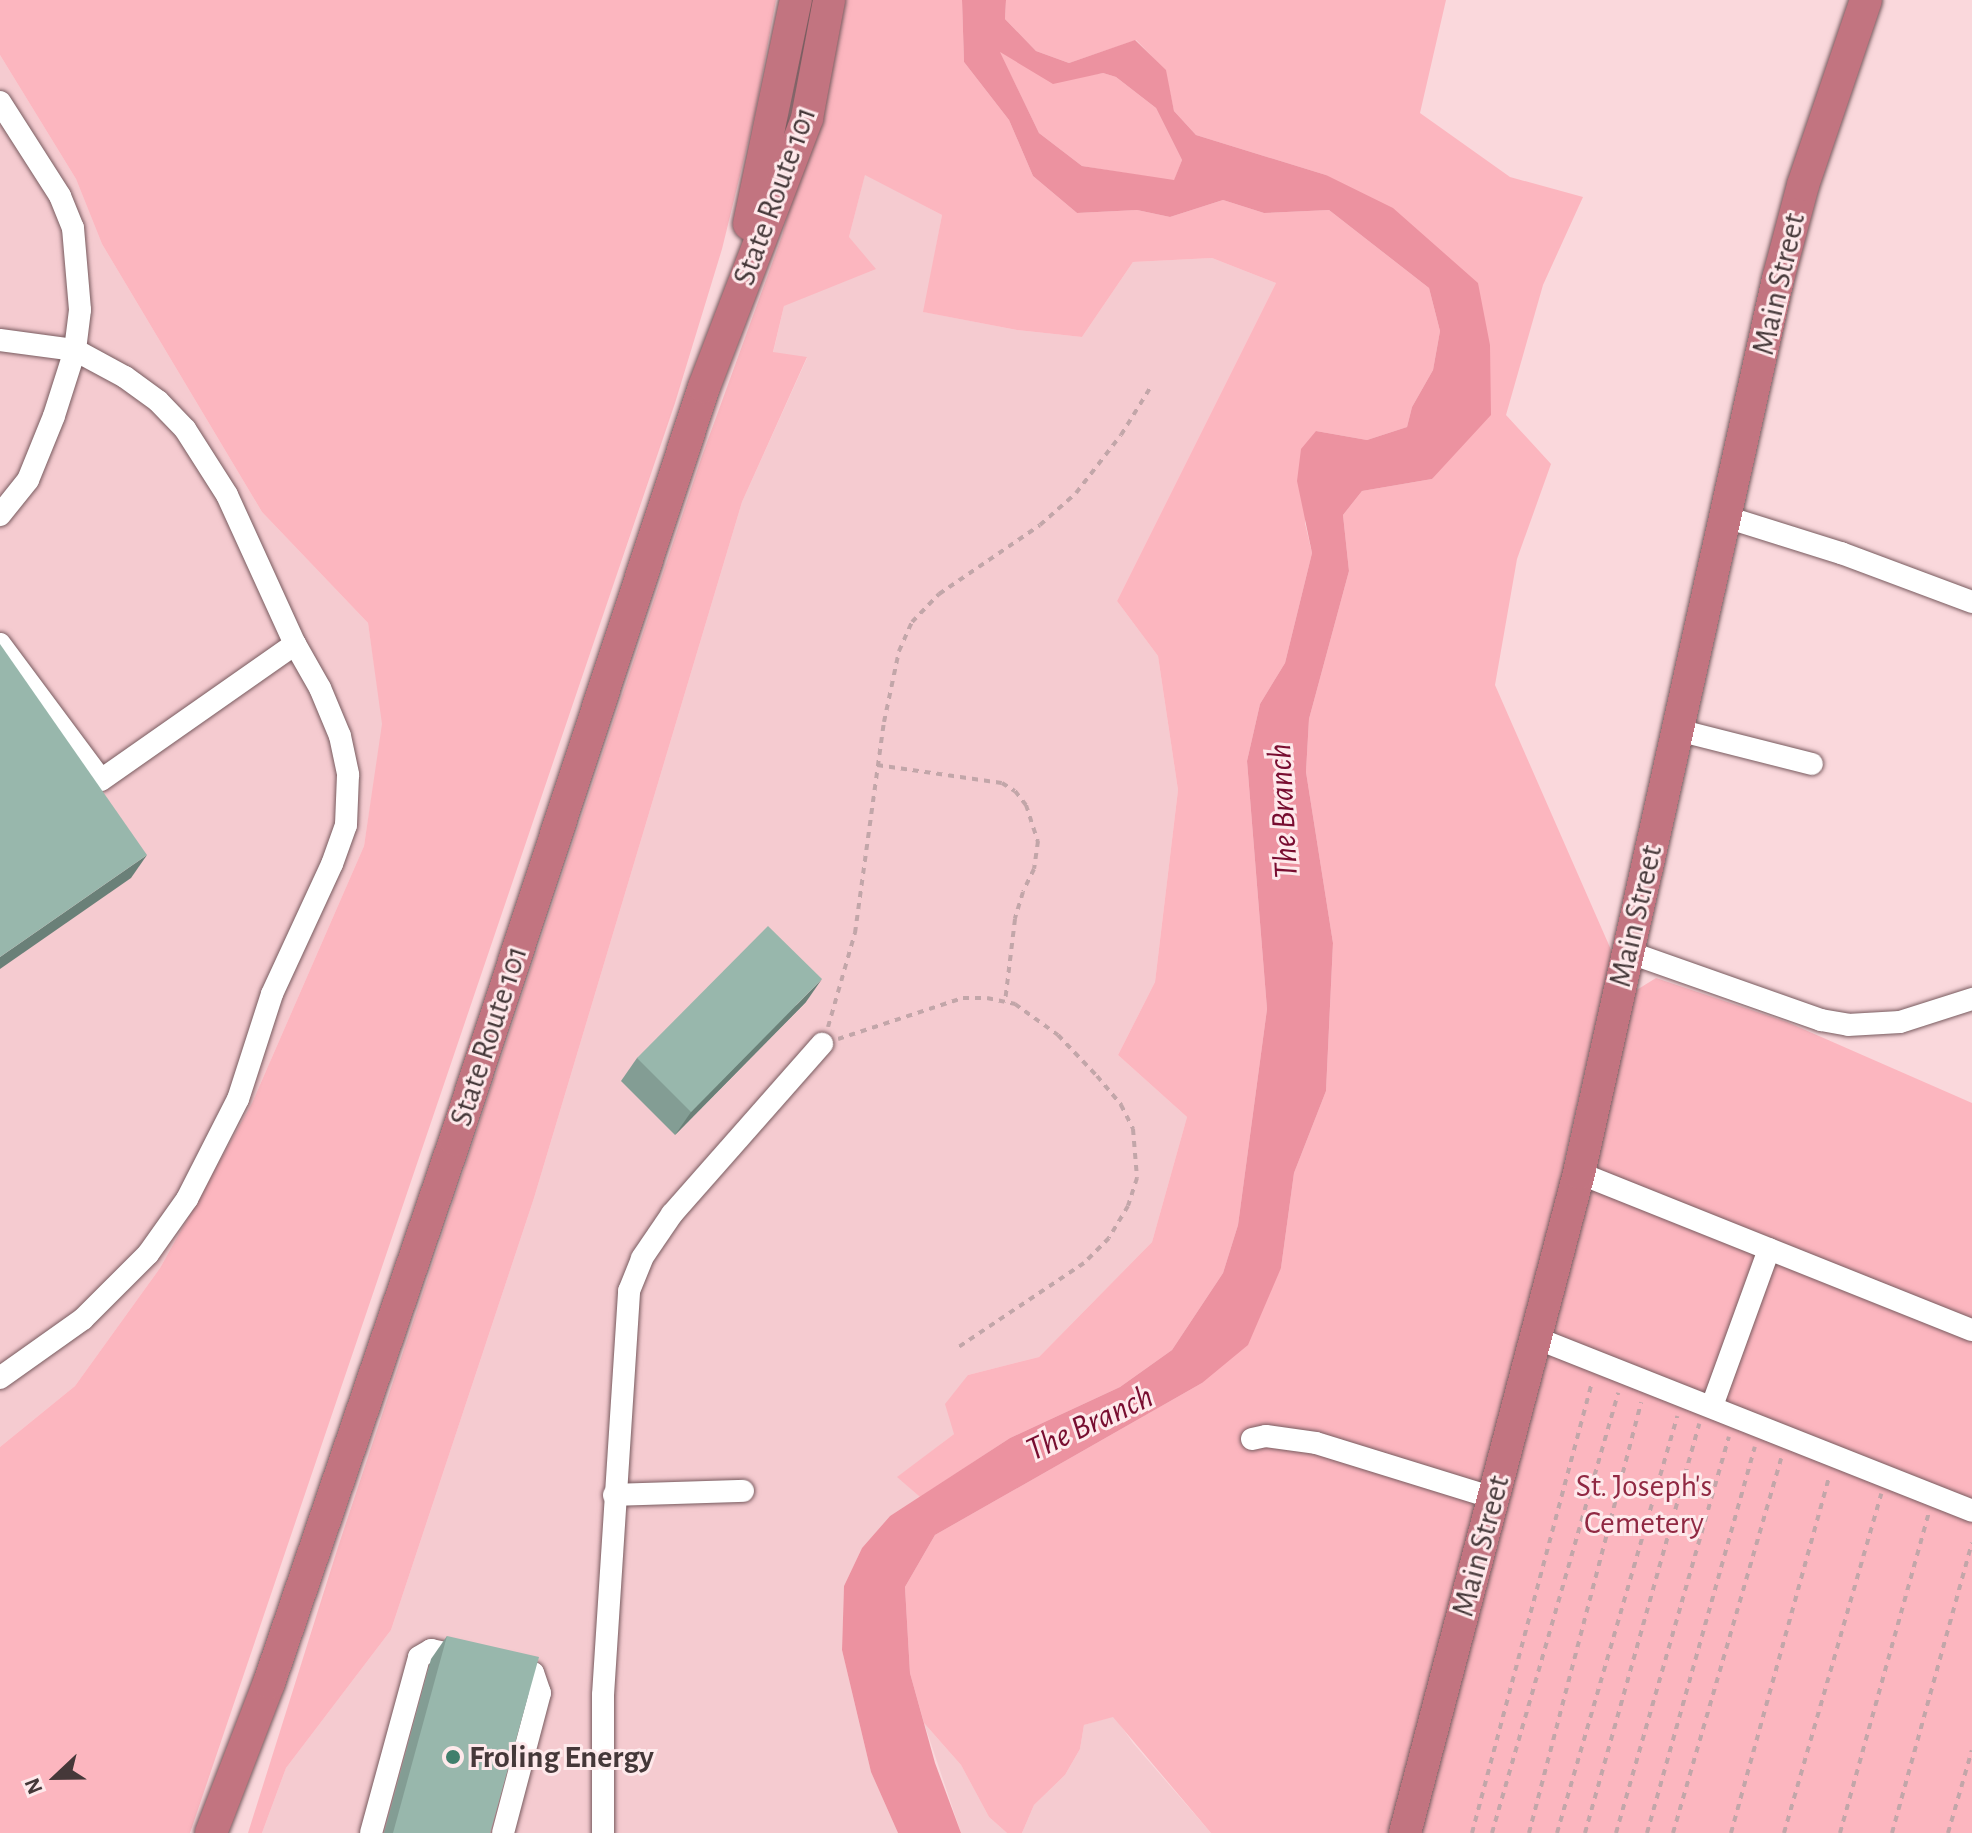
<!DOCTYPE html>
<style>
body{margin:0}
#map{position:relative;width:1972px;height:1833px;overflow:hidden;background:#fad8dc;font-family:"Alegreya Sans",sans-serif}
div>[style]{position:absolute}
.built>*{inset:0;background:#f5cbd0}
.green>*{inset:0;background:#fcb6bf}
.water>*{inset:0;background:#ec92a0}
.path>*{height:4px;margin-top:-2px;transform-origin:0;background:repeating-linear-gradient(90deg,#c2a6a9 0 6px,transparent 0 12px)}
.roads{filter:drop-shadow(0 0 2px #785b5f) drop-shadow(0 0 2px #785b5f)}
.minor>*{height:22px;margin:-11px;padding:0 11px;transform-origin:11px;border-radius:11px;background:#fff}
.highway>*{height:32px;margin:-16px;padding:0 16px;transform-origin:16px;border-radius:16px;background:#c27480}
.wall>*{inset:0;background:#839d94}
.shaded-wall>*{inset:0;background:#6a8078}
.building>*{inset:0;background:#98b7ac}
.dots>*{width:22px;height:22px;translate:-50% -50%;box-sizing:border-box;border:4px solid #fee9eb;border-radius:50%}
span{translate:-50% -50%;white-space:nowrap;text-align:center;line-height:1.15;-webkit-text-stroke:6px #fee9eb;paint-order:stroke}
.street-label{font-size:32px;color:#453839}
.park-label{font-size:32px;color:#912943}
.poi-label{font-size:32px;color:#453839;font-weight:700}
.left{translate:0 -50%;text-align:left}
.water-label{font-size:34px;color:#780d30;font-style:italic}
.north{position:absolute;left:16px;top:1737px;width:80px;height:80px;-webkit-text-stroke:6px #fee9eb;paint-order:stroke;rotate:248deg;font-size:22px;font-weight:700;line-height:32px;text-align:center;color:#453839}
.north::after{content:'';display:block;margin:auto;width:28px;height:36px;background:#453839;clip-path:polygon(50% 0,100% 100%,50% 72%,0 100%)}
</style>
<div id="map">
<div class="built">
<div style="clip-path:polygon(0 55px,76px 179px,102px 244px,262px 512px,368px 623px,383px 724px,364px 846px,252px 1103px,160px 1268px,75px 1386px,0 1447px)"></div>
<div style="clip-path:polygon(865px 174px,942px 215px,924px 312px,1017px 330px,1082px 337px,1133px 262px,1212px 258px,1276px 283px,1117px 601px,1158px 656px,1178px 790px,1155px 982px,1118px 1055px,1187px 1117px,1152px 1242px,1039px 1357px,968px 1375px,954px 1434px,898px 1477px,920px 1497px,890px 1516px,862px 1548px,844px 1586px,842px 1650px,871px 1772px,898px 1833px,262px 1833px,286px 1768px,391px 1630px,534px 1198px,742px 502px,807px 358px,773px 353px,784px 306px,849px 237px)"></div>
<div style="clip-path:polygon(1114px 1716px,1133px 1743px,1211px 1833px,1022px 1833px,1034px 1805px,1065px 1775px,1080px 1749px,1084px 1725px)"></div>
<div style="clip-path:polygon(924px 1723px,961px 1765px,989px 1817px,1007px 1833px,961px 1833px)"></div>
</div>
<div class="green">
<div style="clip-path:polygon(0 0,776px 0,755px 114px,722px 249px,675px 403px,190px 1833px,0 1833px,0 1447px,75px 1386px,160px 1268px,252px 1103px,364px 846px,382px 724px,368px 623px,262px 512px,102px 244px,76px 179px,0 55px)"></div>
<div style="clip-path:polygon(837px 0,962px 0,964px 62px,1009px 120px,1033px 176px,1077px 213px,1137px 210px,1170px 217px,1223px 200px,1264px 213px,1329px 210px,1429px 288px,1440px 331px,1433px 370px,1412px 407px,1407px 427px,1367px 440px,1316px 431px,1305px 523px,1312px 553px,1285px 663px,1260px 704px,1247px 761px,1267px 1009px,1238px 1225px,1223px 1273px,1172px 1350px,1120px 1387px,1010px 1438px,920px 1497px,897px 1477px,954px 1434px,945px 1404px,968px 1375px,1039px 1357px,1152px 1242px,1187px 1117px,1118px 1055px,1155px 982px,1178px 790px,1158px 656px,1117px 601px,1276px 283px,1212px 258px,1133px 262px,1082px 337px,1017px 330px,923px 312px,942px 215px,865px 175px,849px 237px,876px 269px,784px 306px,773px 352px,807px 357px,742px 502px,534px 1198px,391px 1630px,286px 1768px,262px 1833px,248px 1833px,338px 1547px,702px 456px,782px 236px,821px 93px)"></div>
<div style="clip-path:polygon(1006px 0,1446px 0,1420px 113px,1510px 177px,1583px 197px,1543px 285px,1506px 415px,1551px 464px,1517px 559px,1495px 685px,1612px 952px,1564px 1162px,1593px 1169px,1635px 991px,1656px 978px,1787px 1022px,1972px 1103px,1972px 1833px,1211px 1833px,1113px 1717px,1084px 1725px,1080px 1749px,1065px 1775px,1034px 1805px,1022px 1833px,1007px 1833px,989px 1817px,961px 1765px,924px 1723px,910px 1673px,905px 1587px,935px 1535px,1202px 1383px,1281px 1268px,1294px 1173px,1326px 1091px,1333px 943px,1306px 772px,1309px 719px,1349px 571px,1343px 515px,1362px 491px,1432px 479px,1490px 345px,1326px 175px,1196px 135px,1174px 111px,1165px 70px,1136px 40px,1069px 63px,1036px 51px,1005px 19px)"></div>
<div style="clip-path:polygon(999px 51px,1012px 58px,1084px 76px,1103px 73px,1116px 77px,1156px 108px,1182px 160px,1174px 181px,1082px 166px,1039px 133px)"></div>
</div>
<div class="water">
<div style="clip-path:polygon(evenodd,962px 0,1006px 0,1005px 19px,1036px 51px,1069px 63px,1135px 40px,1166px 70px,1174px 111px,1196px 135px,1326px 175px,1393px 208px,1478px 283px,1490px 345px,1491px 415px,1432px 479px,1362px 491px,1343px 515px,1349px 571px,1309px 719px,1306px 772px,1333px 943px,1326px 1091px,1294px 1173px,1281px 1268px,1248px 1345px,1202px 1383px,935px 1535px,905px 1587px,910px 1673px,935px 1763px,961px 1833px,898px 1833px,871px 1772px,842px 1650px,844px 1586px,862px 1548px,890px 1516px,1010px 1438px,1120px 1387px,1172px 1350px,1223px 1273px,1238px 1225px,1267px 1009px,1247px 761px,1260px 704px,1285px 663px,1312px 553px,1297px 481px,1301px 449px,1316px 431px,1367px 440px,1407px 427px,1412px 407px,1433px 370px,1440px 331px,1429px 288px,1329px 210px,1264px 213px,1223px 200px,1170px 217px,1137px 210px,1077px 213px,1033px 176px,1009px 120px,964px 62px,962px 0,1000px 52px,1053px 84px,1103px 73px,1116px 77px,1156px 108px,1182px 160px,1174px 180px,1082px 166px,1039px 133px,1000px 52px)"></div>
</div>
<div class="path">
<div style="left:877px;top:765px;width:126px;rotate:8.2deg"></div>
<div style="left:1002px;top:783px;width:15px;rotate:32deg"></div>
<div style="left:1015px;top:791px;width:18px;rotate:52deg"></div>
<div style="left:1026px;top:805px;width:38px;rotate:72deg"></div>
<div style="left:1038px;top:841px;width:28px;rotate:98deg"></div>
<div style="left:1034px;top:869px;width:25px;rotate:116deg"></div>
<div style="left:1023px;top:892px;width:28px;rotate:107deg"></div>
<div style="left:1015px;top:919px;width:84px;rotate:96.9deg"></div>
<div style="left:828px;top:1027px;width:98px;rotate:-74deg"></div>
<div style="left:855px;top:933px;width:213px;rotate:-82.2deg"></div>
<div style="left:884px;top:722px;width:73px;rotate:-78.1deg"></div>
<div style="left:899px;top:651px;width:32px;rotate:-66deg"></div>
<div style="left:912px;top:622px;width:39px;rotate:-46deg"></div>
<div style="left:939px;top:594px;width:122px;rotate:-34.3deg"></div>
<div style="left:1040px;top:525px;width:48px;rotate:-41.6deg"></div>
<div style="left:1076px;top:493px;width:73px;rotate:-52.2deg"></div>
<div style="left:1121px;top:435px;width:55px;rotate:-58.3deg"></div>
<div style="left:838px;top:1039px;width:132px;rotate:-18.2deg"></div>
<div style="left:963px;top:998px;width:24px"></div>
<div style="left:987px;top:998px;width:29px;rotate:12deg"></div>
<div style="left:1015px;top:1004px;width:53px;rotate:35.8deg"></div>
<div style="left:1058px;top:1035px;width:57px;rotate:46.4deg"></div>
<div style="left:1097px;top:1076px;width:38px;rotate:50deg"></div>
<div style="left:1121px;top:1105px;width:27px;rotate:63deg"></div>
<div style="left:1133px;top:1129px;width:49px;rotate:85.3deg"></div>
<div style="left:1137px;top:1178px;width:29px;rotate:108deg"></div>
<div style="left:1128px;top:1206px;width:37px;rotate:121deg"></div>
<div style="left:1109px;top:1238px;width:35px;rotate:135deg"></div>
<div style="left:1084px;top:1263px;width:153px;rotate:146.2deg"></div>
<div style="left:1472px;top:1833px;width:466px;rotate:-75.1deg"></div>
<div style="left:1492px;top:1833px;width:458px;rotate:-74deg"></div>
<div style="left:1529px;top:1833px;width:445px;rotate:-75.4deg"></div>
<div style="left:1557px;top:1833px;width:434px;rotate:-73.9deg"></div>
<div style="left:1585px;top:1833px;width:425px;rotate:-74.4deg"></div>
<div style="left:1616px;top:1833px;width:412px;rotate:-74.1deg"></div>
<div style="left:1647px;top:1833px;width:401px;rotate:-74.4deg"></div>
<div style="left:1673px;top:1833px;width:390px;rotate:-73.9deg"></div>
<div style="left:1731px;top:1833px;width:369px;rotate:-74.6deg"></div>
<div style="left:1784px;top:1833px;width:353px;rotate:-74deg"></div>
<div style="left:1840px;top:1833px;width:332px;rotate:-74.5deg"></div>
<div style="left:1892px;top:1833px;width:301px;rotate:-74.6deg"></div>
<div style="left:1948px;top:1833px;width:86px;rotate:-73.9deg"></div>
</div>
<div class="roads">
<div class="minor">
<div style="left:0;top:102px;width:112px;rotate:57.4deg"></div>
<div style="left:60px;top:196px;width:35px;rotate:68deg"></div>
<div style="left:73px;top:228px;width:82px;rotate:85.1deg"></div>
<div style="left:80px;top:310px;width:40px;rotate:97.1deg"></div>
<div style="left:75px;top:350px;width:69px;rotate:107.7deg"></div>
<div style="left:54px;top:416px;width:69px;rotate:112.1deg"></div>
<div style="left:28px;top:480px;width:45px;rotate:128.7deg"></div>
<div style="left:0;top:340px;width:76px;rotate:7.6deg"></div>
<div style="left:75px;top:350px;width:57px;rotate:28.4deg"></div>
<div style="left:125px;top:377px;width:41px;rotate:36deg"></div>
<div style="left:158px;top:401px;width:39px;rotate:46deg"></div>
<div style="left:185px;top:429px;width:78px;rotate:57.5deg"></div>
<div style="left:227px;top:495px;width:164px;rotate:65.5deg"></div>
<div style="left:295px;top:644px;width:51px;rotate:60.4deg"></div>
<div style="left:320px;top:688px;width:52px;rotate:67.4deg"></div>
<div style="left:340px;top:736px;width:40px;rotate:78deg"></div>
<div style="left:348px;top:775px;width:50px;rotate:92.3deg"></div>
<div style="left:346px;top:825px;width:41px;rotate:109.7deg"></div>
<div style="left:332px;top:864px;width:143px;rotate:114.8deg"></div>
<div style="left:272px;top:994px;width:110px;rotate:107.9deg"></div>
<div style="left:238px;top:1099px;width:112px;rotate:117deg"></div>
<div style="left:187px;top:1199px;width:67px;rotate:125.3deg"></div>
<div style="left:148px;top:1254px;width:92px;rotate:135deg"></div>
<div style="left:83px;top:1319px;width:102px;rotate:144.6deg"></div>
<div style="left:1726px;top:517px;width:121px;rotate:17.4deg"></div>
<div style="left:1841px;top:553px;width:140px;rotate:20.5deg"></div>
<div style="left:0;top:644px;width:169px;rotate:53.4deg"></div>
<div style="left:101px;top:780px;width:237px;rotate:-35deg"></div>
<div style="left:1678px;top:730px;width:138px;rotate:14.2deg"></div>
<div style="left:1628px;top:952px;width:205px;rotate:19.4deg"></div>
<div style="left:1821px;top:1020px;width:27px;rotate:10deg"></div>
<div style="left:1848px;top:1025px;width:52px;rotate:-3.3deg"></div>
<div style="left:1900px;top:1022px;width:76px;rotate:-17.7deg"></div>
<div style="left:1579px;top:1173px;width:423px;rotate:21.8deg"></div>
<div style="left:1536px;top:1338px;width:469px;rotate:21.6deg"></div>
<div style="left:1712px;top:1406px;width:167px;rotate:-70deg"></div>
<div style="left:1252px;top:1439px;width:14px;rotate:-12deg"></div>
<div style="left:1266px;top:1436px;width:50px;rotate:8deg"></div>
<div style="left:1316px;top:1443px;width:186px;rotate:17.2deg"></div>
<div style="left:614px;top:1495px;width:129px;rotate:-1.8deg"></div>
<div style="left:371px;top:1833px;width:182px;rotate:-74.7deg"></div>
<div style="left:419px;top:1657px;width:14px;rotate:-30deg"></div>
<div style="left:431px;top:1650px;width:34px;rotate:12deg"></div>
<div style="left:503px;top:1833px;width:145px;rotate:-75.2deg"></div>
<div style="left:540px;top:1693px;width:21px;rotate:-109deg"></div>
<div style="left:533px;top:1673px;width:29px;rotate:-168deg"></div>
<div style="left:603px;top:1833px;width:138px;rotate:-90deg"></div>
<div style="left:603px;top:1695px;width:405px;rotate:-86.3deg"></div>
<div style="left:629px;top:1291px;width:35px;rotate:-68deg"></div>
<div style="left:642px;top:1258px;width:53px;rotate:-55.7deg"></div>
<div style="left:672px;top:1214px;width:227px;rotate:-48.6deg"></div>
</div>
<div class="highway">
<div style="left:749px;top:224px;width:229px;rotate:-78.2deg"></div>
<div style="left:211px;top:1833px;width:161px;rotate:-68.9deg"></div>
<div style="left:269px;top:1683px;width:574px;rotate:-71.09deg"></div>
<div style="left:455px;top:1140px;width:793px;rotate:-71.7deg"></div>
<div style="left:704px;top:387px;width:288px;rotate:-69deg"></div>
<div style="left:807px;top:118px;width:120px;rotate:-79.4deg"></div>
<div style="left:1405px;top:1833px;width:683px;rotate:-75.23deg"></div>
<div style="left:1579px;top:1173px;width:916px;rotate:-77.45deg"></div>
<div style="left:1778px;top:279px;width:97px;rotate:-75.1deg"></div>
<div style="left:1803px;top:185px;width:195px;rotate:-71.2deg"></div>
</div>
</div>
<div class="wall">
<div style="clip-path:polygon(806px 1002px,675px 1135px,621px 1081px,637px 1058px)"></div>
<div style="clip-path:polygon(447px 1636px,490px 1833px,384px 1833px,431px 1659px)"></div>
</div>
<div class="shaded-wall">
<div style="clip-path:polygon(147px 855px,131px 878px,0 969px,0 957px)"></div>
<div style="clip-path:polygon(822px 979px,806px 1002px,675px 1135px,691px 1112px)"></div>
</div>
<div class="building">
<div style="clip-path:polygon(0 644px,147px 855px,0 957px)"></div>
<div style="clip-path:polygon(768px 926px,822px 979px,691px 1112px,637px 1058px)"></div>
<div style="clip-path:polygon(447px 1636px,539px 1657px,490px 1833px,393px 1833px)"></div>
</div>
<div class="dots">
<div style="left:453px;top:1757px;background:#407f6c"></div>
</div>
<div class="street-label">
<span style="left:775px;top:196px;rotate:-70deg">State Route 101</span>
<span style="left:1779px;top:284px;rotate:-77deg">Main Street</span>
<span style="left:1636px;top:916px;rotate:-77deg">Main Street</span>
<span style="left:489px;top:1036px;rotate:-72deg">State Route 101</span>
<span style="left:1481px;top:1546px;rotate:-75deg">Main Street</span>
</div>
<div class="park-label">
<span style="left:1644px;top:1505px">St. Joseph's<br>Cemetery</span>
</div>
<div class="poi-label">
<span class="left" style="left:469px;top:1757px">Froling Energy</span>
</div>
<div class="water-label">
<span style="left:1284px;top:811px;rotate:-93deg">The Branch</span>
<span style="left:1090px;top:1424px;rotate:-25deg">The Branch</span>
</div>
<div class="north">N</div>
</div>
